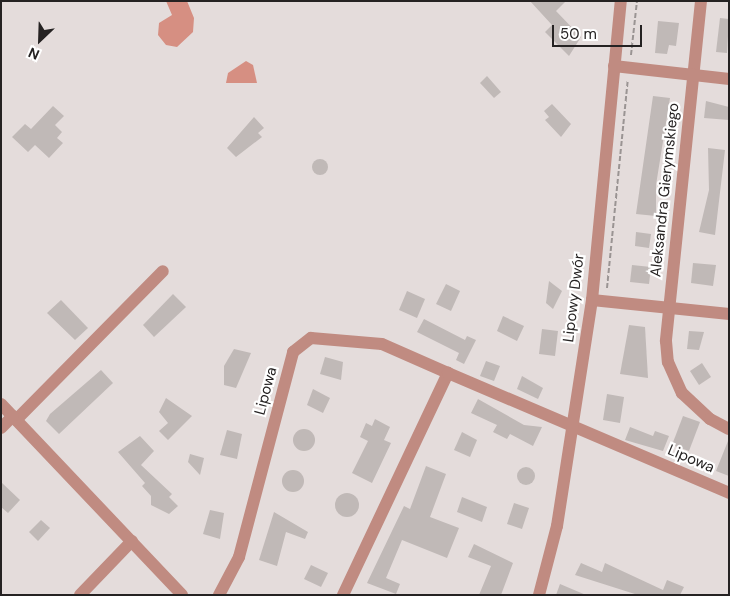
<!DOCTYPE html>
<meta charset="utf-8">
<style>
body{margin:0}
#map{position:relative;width:730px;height:596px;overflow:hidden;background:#e4dcdb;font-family:"DM Sans",sans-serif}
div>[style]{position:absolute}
.water>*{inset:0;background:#d68f82}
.building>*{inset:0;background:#c0b9b7}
.round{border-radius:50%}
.path>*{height:2px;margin-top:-1px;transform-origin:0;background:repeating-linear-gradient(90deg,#9a9493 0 5px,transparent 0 7.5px)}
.minor>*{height:12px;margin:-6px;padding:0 6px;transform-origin:6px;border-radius:6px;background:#c08b81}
span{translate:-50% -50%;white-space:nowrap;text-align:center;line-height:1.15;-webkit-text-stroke:4.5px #fff;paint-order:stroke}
.street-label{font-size:15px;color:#252222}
.frame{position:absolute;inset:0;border:2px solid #252222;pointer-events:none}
.north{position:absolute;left:15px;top:15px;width:50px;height:50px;-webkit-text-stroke:4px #fff;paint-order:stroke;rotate:204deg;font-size:14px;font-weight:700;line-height:20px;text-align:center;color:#252222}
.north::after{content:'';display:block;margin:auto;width:18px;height:22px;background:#252222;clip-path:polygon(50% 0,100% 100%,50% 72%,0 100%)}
.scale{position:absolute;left:552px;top:25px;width:90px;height:22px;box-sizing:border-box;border:2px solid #252222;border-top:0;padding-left:6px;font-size:15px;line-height:18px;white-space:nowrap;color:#252222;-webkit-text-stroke:4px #fff;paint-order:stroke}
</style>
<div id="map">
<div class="water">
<div style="clip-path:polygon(166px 1px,187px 1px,194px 18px,193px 32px,177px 47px,166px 45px,158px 35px,159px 23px,172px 15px)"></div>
<div style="clip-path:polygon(246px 61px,253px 65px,257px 83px,226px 83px,228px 73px)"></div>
</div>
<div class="building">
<div style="clip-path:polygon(530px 1px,566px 1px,556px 11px,581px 37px,569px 56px,545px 32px,552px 25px)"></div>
<div style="clip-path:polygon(720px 18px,729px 19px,727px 53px,716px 52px)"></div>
<div style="clip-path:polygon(658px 21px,679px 23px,676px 46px,669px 45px,667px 54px,655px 53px)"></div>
<div style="clip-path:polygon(487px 76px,501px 92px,494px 98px,480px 83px)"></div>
<div style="clip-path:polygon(653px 96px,670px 98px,656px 185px,656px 216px,636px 214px)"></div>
<div style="clip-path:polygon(706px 101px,729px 107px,729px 120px,704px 118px)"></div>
<div style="clip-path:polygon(552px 104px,571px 124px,561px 137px,545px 120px,549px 117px,544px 111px)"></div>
<div style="clip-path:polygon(53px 106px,64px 116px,55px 125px,62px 132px,57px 138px,63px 143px,49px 158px,35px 145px,28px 152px,12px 137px,25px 124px,31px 129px)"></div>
<div style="clip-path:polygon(254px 117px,264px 128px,258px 133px,262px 137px,236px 157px,227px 148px)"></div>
<div style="clip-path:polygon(708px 148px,725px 150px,715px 235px,699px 232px,709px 190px)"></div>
<div class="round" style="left:312px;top:159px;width:16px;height:16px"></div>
<div style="clip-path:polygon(636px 232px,651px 234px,649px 248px,635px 246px)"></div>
<div style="clip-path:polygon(693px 263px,716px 265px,713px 286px,691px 283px)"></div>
<div style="clip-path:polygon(632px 265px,651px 267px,649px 284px,630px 282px)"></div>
<div style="clip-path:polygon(549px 281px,562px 291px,553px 309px,546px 303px)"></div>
<div style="clip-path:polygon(446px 284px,460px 291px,451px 311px,436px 304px)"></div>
<div style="clip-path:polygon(407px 291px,425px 299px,417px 318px,399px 310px)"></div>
<div style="clip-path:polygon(173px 294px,186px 307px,154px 337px,143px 325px)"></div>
<div style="clip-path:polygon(61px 300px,88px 328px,75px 340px,47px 313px)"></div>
<div style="clip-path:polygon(503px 316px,524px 326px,517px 341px,497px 331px)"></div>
<div style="clip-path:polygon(424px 319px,465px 340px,467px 336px,476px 340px,464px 364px,456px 360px,459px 353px,417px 332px)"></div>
<div style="clip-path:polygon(629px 325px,645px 327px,648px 378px,620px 374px)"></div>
<div style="clip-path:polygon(542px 329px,558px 331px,555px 356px,539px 354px)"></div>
<div style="clip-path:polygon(689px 331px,704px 332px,699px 350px,687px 349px)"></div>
<div style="clip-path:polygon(234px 349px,251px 353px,236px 388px,224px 385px,224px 366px)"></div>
<div style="clip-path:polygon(325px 357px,343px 362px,341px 380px,320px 374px)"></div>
<div style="clip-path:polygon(486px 361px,500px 366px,494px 381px,480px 376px)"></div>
<div style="clip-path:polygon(702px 363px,711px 377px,699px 385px,690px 371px)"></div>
<div style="clip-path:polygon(101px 370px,113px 383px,59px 434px,46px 421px,50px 414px)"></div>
<div style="clip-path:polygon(522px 376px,543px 388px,538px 399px,517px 389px)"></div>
<div style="clip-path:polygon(313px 389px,330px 398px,323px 413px,307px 405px)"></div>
<div style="clip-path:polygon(607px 394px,624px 397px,620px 423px,603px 420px)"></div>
<div style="clip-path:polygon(166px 398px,192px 416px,168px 440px,159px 431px,168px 423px,159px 412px)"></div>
<div style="clip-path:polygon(478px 399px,524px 425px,542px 427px,533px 446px,510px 434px,507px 439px,493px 432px,497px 425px,471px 413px)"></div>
<div style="clip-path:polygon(683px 416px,700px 422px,689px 451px,672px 445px)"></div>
<div style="clip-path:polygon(375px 419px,390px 427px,384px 440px,391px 443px,372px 483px,352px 473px,368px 441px,360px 437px,366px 423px,372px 426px)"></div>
<div style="clip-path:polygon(630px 427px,653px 436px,655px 431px,669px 436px,663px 451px,625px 440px)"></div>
<div class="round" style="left:293px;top:429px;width:22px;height:22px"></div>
<div style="clip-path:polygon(227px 430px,242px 434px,237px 459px,220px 455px)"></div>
<div style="clip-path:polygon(462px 432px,477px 440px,470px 457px,454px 450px)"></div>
<div style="clip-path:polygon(140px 436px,154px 451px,141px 465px,172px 494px,169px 497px,178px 506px,169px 514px,151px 505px,151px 496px,142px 486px,145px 483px,118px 452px)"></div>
<div style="clip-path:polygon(728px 441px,729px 442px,729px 476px,716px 471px)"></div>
<div style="clip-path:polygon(190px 454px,204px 458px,200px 475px,188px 462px)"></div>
<div style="clip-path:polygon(426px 466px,446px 474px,430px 517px,459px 528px,447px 558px,402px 540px,386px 578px,400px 584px,396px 594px,367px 583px,404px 506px,410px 509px)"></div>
<div class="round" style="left:517px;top:467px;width:18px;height:18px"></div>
<div class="round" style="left:282px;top:470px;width:22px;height:22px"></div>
<div style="clip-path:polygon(1px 482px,20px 500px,8px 513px,1px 507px)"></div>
<div class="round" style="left:335px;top:493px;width:24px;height:24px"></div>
<div style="clip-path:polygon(462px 497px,487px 507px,482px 522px,457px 512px)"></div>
<div style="clip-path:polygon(514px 503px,529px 508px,522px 529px,507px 524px)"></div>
<div style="clip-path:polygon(210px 510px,224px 513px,220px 539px,203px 534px)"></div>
<div style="clip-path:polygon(274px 512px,308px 532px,305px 539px,286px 532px,277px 566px,259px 560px)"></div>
<div style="clip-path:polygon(41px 520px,50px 528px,38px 541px,29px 532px)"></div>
<div style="clip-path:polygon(474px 544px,513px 563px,501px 595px,479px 595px,491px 566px,468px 557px)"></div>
<div style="clip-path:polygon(581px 563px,602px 572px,605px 563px,663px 590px,667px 580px,684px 587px,680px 595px,638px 595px,575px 575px)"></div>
<div style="clip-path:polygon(311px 565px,328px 573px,321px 587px,304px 579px)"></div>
<div style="clip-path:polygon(560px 584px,586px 595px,556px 595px)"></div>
</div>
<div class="path">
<div style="left:631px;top:55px;width:54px;rotate:-83.7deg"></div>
<div style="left:607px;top:288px;width:210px;rotate:-84.3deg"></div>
</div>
<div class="minor">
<div style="left:701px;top:1px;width:342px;rotate:95.9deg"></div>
<div style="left:666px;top:341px;width:21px;rotate:85deg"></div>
<div style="left:668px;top:362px;width:34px;rotate:66deg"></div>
<div style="left:682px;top:393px;width:38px;rotate:43deg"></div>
<div style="left:710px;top:419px;width:21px;rotate:28deg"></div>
<div style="left:614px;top:66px;width:116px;rotate:6.4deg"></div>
<div style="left:592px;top:300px;width:138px;rotate:5.8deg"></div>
<div style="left:1px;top:404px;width:263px;rotate:46.5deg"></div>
<div style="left:16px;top:420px;width:209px;rotate:-45.4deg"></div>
<div style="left:1px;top:428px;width:17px;rotate:-45deg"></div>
<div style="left:80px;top:595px;width:75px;rotate:-46.1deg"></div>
<div style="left:219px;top:595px;width:43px;rotate:-62.2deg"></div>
<div style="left:239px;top:557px;width:212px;rotate:-75.2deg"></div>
<div style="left:293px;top:352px;width:23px;rotate:-38deg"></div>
<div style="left:311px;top:338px;width:71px;rotate:4.8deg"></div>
<div style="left:382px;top:344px;width:72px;rotate:23.7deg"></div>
<div style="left:343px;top:595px;width:246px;rotate:-64.7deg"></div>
<div style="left:448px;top:373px;width:306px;rotate:23.1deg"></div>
<div style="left:539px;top:595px;width:71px;rotate:-75.4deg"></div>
<div style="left:557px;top:526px;width:229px;rotate:-81.2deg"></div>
<div style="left:592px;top:300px;width:300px;rotate:-84.5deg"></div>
</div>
<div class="street-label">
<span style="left:665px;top:190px;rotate:-84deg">Aleksandra Gierymskiego</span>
<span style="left:574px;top:298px;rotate:-83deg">Lipowy Dwór</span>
<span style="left:266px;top:391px;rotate:-75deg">Lipowa</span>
<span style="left:691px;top:459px;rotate:23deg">Lipowa</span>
</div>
<div class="frame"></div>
<div class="north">N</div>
<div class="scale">50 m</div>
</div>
